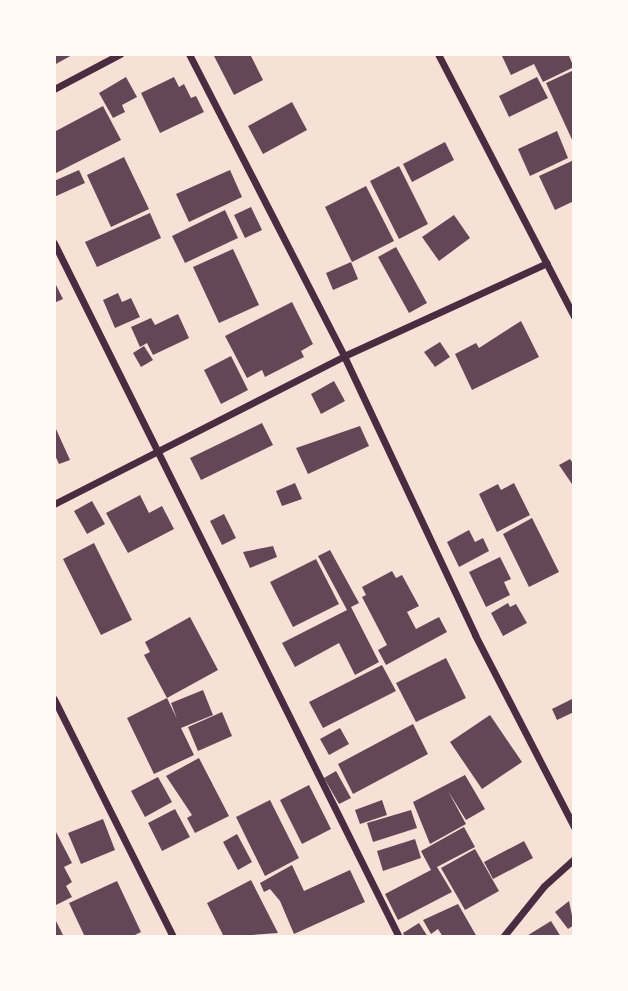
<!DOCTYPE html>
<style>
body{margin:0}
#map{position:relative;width:628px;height:991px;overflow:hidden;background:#f7e1d7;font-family:Rubik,sans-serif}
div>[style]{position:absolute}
.building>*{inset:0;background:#644757}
.minor>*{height:7px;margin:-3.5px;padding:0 3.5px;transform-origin:3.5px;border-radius:3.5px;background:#4a2c40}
span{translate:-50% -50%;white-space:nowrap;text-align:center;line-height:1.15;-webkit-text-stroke:7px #fffaf5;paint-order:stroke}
.frame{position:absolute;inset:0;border:56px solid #fffaf5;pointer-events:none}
</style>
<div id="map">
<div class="building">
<div style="clip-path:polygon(54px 54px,74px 54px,54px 65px)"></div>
<div style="clip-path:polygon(213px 54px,250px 54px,263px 80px,234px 95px)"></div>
<div style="clip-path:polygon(501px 54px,568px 54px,574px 67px,543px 82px,534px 64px,511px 75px)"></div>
<div style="clip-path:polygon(574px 70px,574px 144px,546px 83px)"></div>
<div style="clip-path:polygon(126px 77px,137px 97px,122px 105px,125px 112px,113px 118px,99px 93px)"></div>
<div style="clip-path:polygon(174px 77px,179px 87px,184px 84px,191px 98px,196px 96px,204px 112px,160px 133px,141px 93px)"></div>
<div style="clip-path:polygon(537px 77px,548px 98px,509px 117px,499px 96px)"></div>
<div style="clip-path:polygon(292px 102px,307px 130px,263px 154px,248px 126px)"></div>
<div style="clip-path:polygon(103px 106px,121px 140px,54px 174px,54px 132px)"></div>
<div style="clip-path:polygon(557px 131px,568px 158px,530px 176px,518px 149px)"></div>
<div style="clip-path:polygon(445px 142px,454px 160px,412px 182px,403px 164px)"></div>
<div style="clip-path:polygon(124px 157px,149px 209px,111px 227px,87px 175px)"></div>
<div style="clip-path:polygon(574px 160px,574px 201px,555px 210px,539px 176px)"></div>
<div style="clip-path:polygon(399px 166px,428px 224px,399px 239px,370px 181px)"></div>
<div style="clip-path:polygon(79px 170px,85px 183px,54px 197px,54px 181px)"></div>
<div style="clip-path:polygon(230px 170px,242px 197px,189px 222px,176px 194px)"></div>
<div style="clip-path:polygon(366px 186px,394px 241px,352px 262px,325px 207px)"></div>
<div style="clip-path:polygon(251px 207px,262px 230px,245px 238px,234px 215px)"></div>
<div style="clip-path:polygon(225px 210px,238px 238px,185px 263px,172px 236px)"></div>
<div style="clip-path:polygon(150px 213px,161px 238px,97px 267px,85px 242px)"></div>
<div style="clip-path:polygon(454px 215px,470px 238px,439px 261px,422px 237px)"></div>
<div style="clip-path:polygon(396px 247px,427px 303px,409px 313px,378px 257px)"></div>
<div style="clip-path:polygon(233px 249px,259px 305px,219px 323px,193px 267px)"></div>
<div style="clip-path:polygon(351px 262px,358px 279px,333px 290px,326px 273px)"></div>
<div style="clip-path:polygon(54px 281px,63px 299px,54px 303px)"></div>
<div style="clip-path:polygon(118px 293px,122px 302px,131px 298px,140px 317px,115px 328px,103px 300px)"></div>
<div style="clip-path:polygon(292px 302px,313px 344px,301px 351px,304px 357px,265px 377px,262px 370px,247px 378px,225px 336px)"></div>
<div style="clip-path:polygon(178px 314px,189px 338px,153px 355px,147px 343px,140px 347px,131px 327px,151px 318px,155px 325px)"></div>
<div style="clip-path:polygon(521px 321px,539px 357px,472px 390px,455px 354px,476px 343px,479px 348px)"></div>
<div style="clip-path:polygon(440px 342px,450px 357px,435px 367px,424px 352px)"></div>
<div style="clip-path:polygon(144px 346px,153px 360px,141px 367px,133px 353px)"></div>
<div style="clip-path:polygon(231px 356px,248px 390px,221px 404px,204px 370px)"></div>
<div style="clip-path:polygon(334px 381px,345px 401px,321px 414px,311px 394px)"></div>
<div style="clip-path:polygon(262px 423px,273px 445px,201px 480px,190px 458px)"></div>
<div style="clip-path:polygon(360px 426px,369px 446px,308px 474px,296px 448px)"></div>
<div style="clip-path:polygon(56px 429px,70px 460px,59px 464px,54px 453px)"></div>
<div style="clip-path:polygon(570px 459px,574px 465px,574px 487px,559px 465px)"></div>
<div style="clip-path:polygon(295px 483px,302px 499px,282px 506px,276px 491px)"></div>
<div style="clip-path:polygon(514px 483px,530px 515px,497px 532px,479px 494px,498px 484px,501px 490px)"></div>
<div style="clip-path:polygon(140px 495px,149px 513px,162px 506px,174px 529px,128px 553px,106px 513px)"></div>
<div style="clip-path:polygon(92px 501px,105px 524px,87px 534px,74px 511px)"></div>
<div style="clip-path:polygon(224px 514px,236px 538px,222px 545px,210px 521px)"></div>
<div style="clip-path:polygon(532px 518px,559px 572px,529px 587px,503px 534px)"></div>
<div style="clip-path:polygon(469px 530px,475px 542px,483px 538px,489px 551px,459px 567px,447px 542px)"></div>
<div style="clip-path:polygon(94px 543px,132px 620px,101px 635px,63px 559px)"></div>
<div style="clip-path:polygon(273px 546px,277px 557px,250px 568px,243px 552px)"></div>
<div style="clip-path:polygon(330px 550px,359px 603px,351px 607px,379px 662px,355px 675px,339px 643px,295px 667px,282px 643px,347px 610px,318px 556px)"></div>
<div style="clip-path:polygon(500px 557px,511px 579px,504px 582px,510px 595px,486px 607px,469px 572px)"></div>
<div style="clip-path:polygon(316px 559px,339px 604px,293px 627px,270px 582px)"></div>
<div style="clip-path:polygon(392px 571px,396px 578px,402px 575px,419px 606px,407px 612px,416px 629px,439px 617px,447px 632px,386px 665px,378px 650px,387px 645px,362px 597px,366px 595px,362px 587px)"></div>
<div style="clip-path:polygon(508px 603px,510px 607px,516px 604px,527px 623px,503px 636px,491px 613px)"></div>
<div style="clip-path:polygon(190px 617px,218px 670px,167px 698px,144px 655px,150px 652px,145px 642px)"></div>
<div style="clip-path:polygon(446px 658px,466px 698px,416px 722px,396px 683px)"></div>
<div style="clip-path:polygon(382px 665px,396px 691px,323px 728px,309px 702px)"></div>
<div style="clip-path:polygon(203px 690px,213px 715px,181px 728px,194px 755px,154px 774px,127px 718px,167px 698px,177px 719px,171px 703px)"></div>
<div style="clip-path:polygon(574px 698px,574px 712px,557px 720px,552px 709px)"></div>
<div style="clip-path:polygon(222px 712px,232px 736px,198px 751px,188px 727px)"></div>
<div style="clip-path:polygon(490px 715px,522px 762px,482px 789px,450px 742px)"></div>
<div style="clip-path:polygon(413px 724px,428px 754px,353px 794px,338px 764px)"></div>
<div style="clip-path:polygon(340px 728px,349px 744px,329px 755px,320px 739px)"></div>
<div style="clip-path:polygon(199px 758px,229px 816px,195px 833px,187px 818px,192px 815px,166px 776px)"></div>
<div style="clip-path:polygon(336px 771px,351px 798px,339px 804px,324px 778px)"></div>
<div style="clip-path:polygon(465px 775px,485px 809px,466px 820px,448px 791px,466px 824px,430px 844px,413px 802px)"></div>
<div style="clip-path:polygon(158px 777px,172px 802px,145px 817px,131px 791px)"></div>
<div style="clip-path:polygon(309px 785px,331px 829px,302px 844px,280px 800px)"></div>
<div style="clip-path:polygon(270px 800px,299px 858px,265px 876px,236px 817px)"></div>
<div style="clip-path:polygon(382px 800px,387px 815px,360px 824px,355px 810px)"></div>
<div style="clip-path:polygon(175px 809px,190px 837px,162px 851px,148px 823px)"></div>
<div style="clip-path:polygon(411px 810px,417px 828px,373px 842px,367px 823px)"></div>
<div style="clip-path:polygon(103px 819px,115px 850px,81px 864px,68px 833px)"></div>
<div style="clip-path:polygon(464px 827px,475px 847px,437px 867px,452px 892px,398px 920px,385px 894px,431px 870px,421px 851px)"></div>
<div style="clip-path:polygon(54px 828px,72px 863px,64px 867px,72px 882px,66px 886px,72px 897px,54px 906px)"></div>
<div style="clip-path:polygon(237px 834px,252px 862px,238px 870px,223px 842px)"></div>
<div style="clip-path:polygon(415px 839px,421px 858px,383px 871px,377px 851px)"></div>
<div style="clip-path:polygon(524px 841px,533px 858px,493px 879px,484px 862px)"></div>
<div style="clip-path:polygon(475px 849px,499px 891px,465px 910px,441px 868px)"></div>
<div style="clip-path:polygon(292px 865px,304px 891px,350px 870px,365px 902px,294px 934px,280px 901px,270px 889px,264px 892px,260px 883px)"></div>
<div style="clip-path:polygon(251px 880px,278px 933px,224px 937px,207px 903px)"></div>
<div style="clip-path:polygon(117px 881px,141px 932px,131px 937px,85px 937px,69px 903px)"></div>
<div style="clip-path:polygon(569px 901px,574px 925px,568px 929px,555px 912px)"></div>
<div style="clip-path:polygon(458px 904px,477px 937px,443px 937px,438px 929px,431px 934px,423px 920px)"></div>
<div style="clip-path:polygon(54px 917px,64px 937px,54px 937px)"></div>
<div style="clip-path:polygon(551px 921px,561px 937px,525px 937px)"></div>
<div style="clip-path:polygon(419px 923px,428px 937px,405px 937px,403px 933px)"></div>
</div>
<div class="minor">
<div style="left:189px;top:54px;width:339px;rotate:62.8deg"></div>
<div style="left:344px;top:356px;width:308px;rotate:64.8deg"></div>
<div style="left:475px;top:635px;width:216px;rotate:62.7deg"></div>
<div style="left:438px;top:54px;width:295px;rotate:62.6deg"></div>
<div style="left:54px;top:89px;width:75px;rotate:-27.9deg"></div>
<div style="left:54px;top:243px;width:775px;rotate:63.57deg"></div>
<div style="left:54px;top:504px;width:326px;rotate:-27deg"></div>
<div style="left:344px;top:356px;width:223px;rotate:-24.6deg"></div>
<div style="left:54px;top:699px;width:266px;rotate:63.4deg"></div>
<div style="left:503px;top:937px;width:65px;rotate:-51.2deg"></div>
<div style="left:544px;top:886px;width:40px;rotate:-42deg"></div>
</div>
<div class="frame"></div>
</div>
